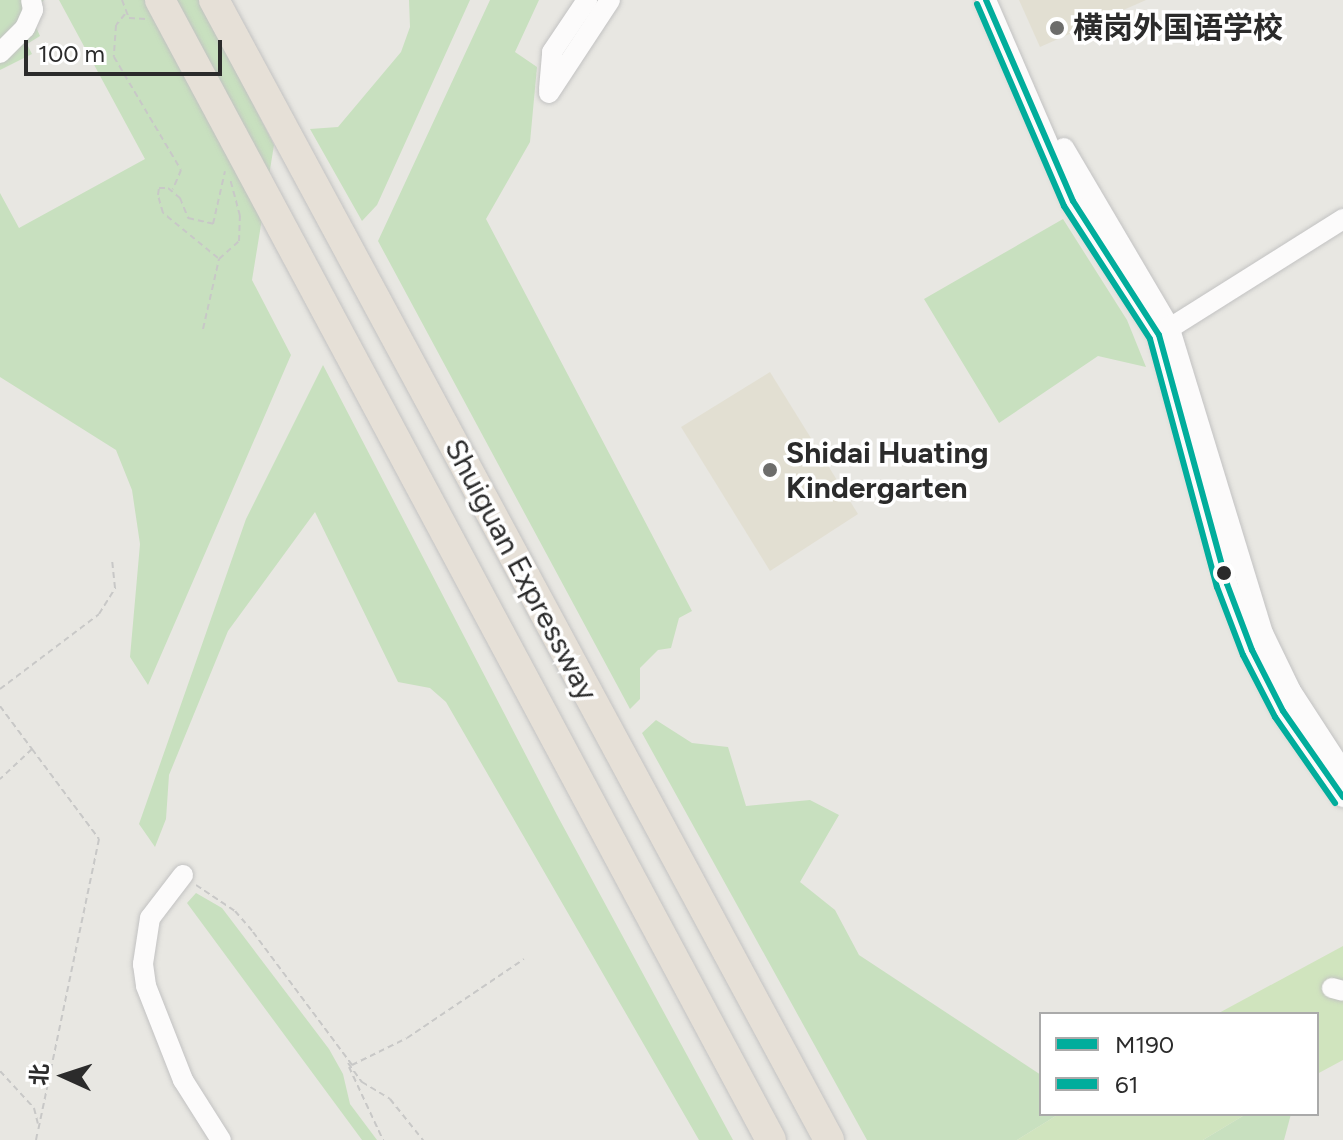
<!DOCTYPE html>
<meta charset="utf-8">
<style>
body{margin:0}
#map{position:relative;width:1343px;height:1140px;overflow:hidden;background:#e8e7e2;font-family:Figtree,"Noto Sans SC",sans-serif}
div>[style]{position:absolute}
.education>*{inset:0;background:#e2dfd2}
.green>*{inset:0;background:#c8e0bf}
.pitch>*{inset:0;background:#d0e4be}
.path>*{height:2px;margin-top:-1px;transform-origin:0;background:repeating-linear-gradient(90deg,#c8c8c7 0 6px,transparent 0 10px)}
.roads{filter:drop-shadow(0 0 2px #c2c2c2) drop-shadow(0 0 2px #c2c2c2)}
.minor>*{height:20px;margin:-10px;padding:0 10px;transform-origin:10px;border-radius:10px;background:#fcfbfb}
.highway>*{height:30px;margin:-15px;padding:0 15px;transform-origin:15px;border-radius:15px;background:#e6e0d7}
.bus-1>*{height:6px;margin:-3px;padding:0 3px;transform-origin:3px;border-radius:3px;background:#01ad9c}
.bus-2>*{height:6px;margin:-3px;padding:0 3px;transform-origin:3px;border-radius:3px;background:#01ad9c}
.dots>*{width:22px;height:22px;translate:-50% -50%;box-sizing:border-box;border:4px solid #fff;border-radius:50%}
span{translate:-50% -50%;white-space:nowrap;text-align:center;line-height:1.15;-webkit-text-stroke:7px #fff;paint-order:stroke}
.poi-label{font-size:30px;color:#2b2b2b;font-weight:700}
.left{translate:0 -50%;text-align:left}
.street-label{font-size:30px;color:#2b2b2b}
.legend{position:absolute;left:1039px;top:1012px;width:280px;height:104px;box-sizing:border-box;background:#fff;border:2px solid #aaa;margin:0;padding:10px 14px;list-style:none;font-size:24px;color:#2b2b2b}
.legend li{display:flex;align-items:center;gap:16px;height:40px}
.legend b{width:40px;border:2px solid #aaa}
.north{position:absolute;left:24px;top:1036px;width:80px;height:80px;-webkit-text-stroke:6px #fff;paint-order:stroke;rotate:273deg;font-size:22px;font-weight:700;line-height:32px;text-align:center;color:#2b2b2b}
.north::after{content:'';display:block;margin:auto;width:28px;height:36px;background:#2b2b2b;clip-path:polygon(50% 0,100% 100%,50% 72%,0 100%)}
.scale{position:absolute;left:24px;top:40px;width:198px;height:36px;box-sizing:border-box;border:4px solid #2b2b2b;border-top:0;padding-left:10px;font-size:24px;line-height:28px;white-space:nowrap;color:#2b2b2b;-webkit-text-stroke:6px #fff;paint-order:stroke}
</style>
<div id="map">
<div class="education">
<div style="clip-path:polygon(1019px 0,1146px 0,1040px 47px)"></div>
<div style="clip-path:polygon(770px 372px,858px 514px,770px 571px,681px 427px)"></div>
</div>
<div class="green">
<div style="clip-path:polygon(0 0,44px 0,30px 14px,40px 36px,27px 44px,32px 54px,0 70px)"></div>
<div style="clip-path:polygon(59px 0,200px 0,274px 145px,252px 280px,291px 355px,148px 685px,130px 657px,140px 544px,132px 490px,116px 450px,0 377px,0 193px,19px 228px,145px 159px)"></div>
<div style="clip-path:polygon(409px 0,470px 0,377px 205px,362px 221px,310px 129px,338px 127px,401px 52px,410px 27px)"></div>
<div style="clip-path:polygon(490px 0,539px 0,515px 52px,537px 67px,530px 142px,486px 219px,692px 611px,679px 618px,671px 648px,658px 650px,640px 668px,640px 699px,630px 709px,378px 241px)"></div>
<div style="clip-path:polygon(1063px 219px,1127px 320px,1146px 367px,1098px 356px,999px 423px,924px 299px)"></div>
<div style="clip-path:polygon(323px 365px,557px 815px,733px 1140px,699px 1140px,446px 702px,430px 688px,398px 682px,315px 512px,228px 631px,169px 775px,166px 819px,155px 847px,139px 824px,246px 519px)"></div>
<div style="clip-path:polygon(656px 720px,692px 743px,728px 747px,746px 806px,810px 800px,839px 815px,800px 882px,835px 910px,859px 955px,1041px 1075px,1041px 1114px,1059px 1114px,1017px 1140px,867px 1140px,642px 733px)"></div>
<div style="clip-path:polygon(196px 893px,222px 908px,329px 1049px,343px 1074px,350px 1104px,377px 1140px,362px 1140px,187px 903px)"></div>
<div style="clip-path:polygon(1246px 1114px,1291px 1114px,1284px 1140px,1203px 1140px)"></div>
</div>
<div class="pitch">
<div style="clip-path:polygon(1343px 946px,1343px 1060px,1317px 1074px,1317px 1014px,1217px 1014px)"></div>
<div style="clip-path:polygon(1059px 1114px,1246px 1114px,1203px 1140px,1017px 1140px)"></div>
</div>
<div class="path">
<div style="left:122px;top:0;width:19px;rotate:69deg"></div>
<div style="left:129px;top:18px;width:17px;rotate:3deg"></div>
<div style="left:125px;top:14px;width:14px;rotate:129deg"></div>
<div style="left:116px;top:25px;width:32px;rotate:94deg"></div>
<div style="left:114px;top:57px;width:131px;rotate:59.3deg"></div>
<div style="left:181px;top:170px;width:21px;rotate:113deg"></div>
<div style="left:218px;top:258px;width:71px;rotate:-140.7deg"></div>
<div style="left:163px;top:213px;width:19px;rotate:-106deg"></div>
<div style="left:158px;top:195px;width:7px;rotate:-82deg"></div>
<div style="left:159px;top:188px;width:9px"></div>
<div style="left:168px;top:188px;width:16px;rotate:40deg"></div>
<div style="left:180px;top:198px;width:22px;rotate:68deg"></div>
<div style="left:188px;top:218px;width:26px;rotate:13deg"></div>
<div style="left:213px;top:224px;width:54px;rotate:-77.2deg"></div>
<div style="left:203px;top:329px;width:72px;rotate:-77.1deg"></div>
<div style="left:219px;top:259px;width:27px;rotate:-42deg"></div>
<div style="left:239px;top:241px;width:25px;rotate:-88deg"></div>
<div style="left:240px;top:216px;width:39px;rotate:-105deg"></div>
<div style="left:0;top:689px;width:124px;rotate:-37.1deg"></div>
<div style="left:99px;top:614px;width:31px;rotate:-58deg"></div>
<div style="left:115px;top:588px;width:29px;rotate:-96deg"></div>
<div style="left:0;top:706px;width:54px;rotate:53.3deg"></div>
<div style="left:32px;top:749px;width:44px;rotate:136.8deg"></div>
<div style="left:32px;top:749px;width:112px;rotate:53.3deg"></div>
<div style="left:99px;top:839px;width:297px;rotate:101.8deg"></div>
<div style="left:196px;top:885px;width:47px;rotate:33.7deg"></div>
<div style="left:235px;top:911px;width:28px;rotate:49deg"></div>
<div style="left:253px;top:932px;width:166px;rotate:53.3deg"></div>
<div style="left:352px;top:1065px;width:61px;rotate:-26.1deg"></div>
<div style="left:407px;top:1038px;width:141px;rotate:-34deg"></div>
<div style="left:348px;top:1063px;width:24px;rotate:54deg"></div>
<div style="left:362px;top:1082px;width:33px;rotate:31deg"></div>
<div style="left:390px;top:1099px;width:53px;rotate:51.2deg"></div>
<div style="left:349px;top:1067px;width:81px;rotate:65deg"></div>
<div style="left:0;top:1071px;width:50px;rotate:47.4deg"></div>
<div style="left:34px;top:1108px;width:16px;rotate:76deg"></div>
<div style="left:36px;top:1140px;width:10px;rotate:-79deg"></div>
</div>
<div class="roads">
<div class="minor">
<div style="left:986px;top:0;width:219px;rotate:66.6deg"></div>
<div style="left:1073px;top:201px;width:159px;rotate:57.3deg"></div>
<div style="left:1159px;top:335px;width:258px;rotate:74.7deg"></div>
<div style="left:1227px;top:584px;width:71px;rotate:69.3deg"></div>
<div style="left:1252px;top:650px;width:68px;rotate:63.1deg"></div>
<div style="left:1283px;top:711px;width:105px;rotate:55.1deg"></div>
<div style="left:0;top:53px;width:35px;rotate:-45deg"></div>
<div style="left:25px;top:28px;width:20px;rotate:-66deg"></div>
<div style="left:33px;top:10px;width:10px;rotate:-101deg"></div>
<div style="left:549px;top:89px;width:37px;rotate:-85deg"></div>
<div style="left:552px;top:52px;width:63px;rotate:-56.1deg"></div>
<div style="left:549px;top:93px;width:111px;rotate:-56.7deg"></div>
<div style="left:1064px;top:148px;width:207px;rotate:59.5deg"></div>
<div style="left:1169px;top:326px;width:321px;rotate:73deg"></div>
<div style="left:1263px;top:633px;width:64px;rotate:64.2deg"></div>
<div style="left:1291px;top:691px;width:95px;rotate:57deg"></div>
<div style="left:1159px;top:335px;width:218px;rotate:-32.2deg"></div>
<div style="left:183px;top:875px;width:54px;rotate:127.5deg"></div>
<div style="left:150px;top:918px;width:47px;rotate:98.7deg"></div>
<div style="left:143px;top:964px;width:22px;rotate:82deg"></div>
<div style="left:146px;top:986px;width:101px;rotate:68.5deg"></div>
<div style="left:183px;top:1080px;width:71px;rotate:57.7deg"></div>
<div style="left:1332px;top:988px;width:11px;rotate:15deg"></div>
</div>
<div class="highway">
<div style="left:160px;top:0;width:1293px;rotate:61.81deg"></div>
<div style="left:214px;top:0;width:1295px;rotate:61.65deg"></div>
</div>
</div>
<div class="bus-1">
<div style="left:986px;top:0;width:219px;rotate:66.6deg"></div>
<div style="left:1073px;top:201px;width:159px;rotate:57.3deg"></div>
<div style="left:1159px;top:335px;width:258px;rotate:74.7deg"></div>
<div style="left:1227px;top:584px;width:71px;rotate:69.3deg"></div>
<div style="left:1252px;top:650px;width:68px;rotate:63.1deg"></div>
<div style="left:1283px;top:711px;width:105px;rotate:55.1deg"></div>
</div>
<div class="bus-2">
<div style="left:977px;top:4px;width:220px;rotate:66.7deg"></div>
<div style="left:1064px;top:206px;width:158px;rotate:57.1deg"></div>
<div style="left:1150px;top:339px;width:257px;rotate:74.9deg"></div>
<div style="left:1217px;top:587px;width:73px;rotate:69.1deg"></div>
<div style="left:1243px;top:655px;width:70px;rotate:62.7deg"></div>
<div style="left:1275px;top:717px;width:105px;rotate:55.1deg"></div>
</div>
<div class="dots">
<div style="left:1057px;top:28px;background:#6d6d6b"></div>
<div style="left:770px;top:470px;background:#6d6d6b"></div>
<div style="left:1224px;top:573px;background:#2b2b2b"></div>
</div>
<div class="poi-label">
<span class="left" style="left:1073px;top:28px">横岗外国语学校</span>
<span class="left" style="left:786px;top:470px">Shidai Huating<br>Kindergarten</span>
</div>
<div class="street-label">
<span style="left:521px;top:570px;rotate:62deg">Shuiguan Expressway</span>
</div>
<ul class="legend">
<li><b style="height:10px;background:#01ad9c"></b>M190</li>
<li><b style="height:10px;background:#01ad9c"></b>61</li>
</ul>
<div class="north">北</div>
<div class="scale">100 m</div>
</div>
